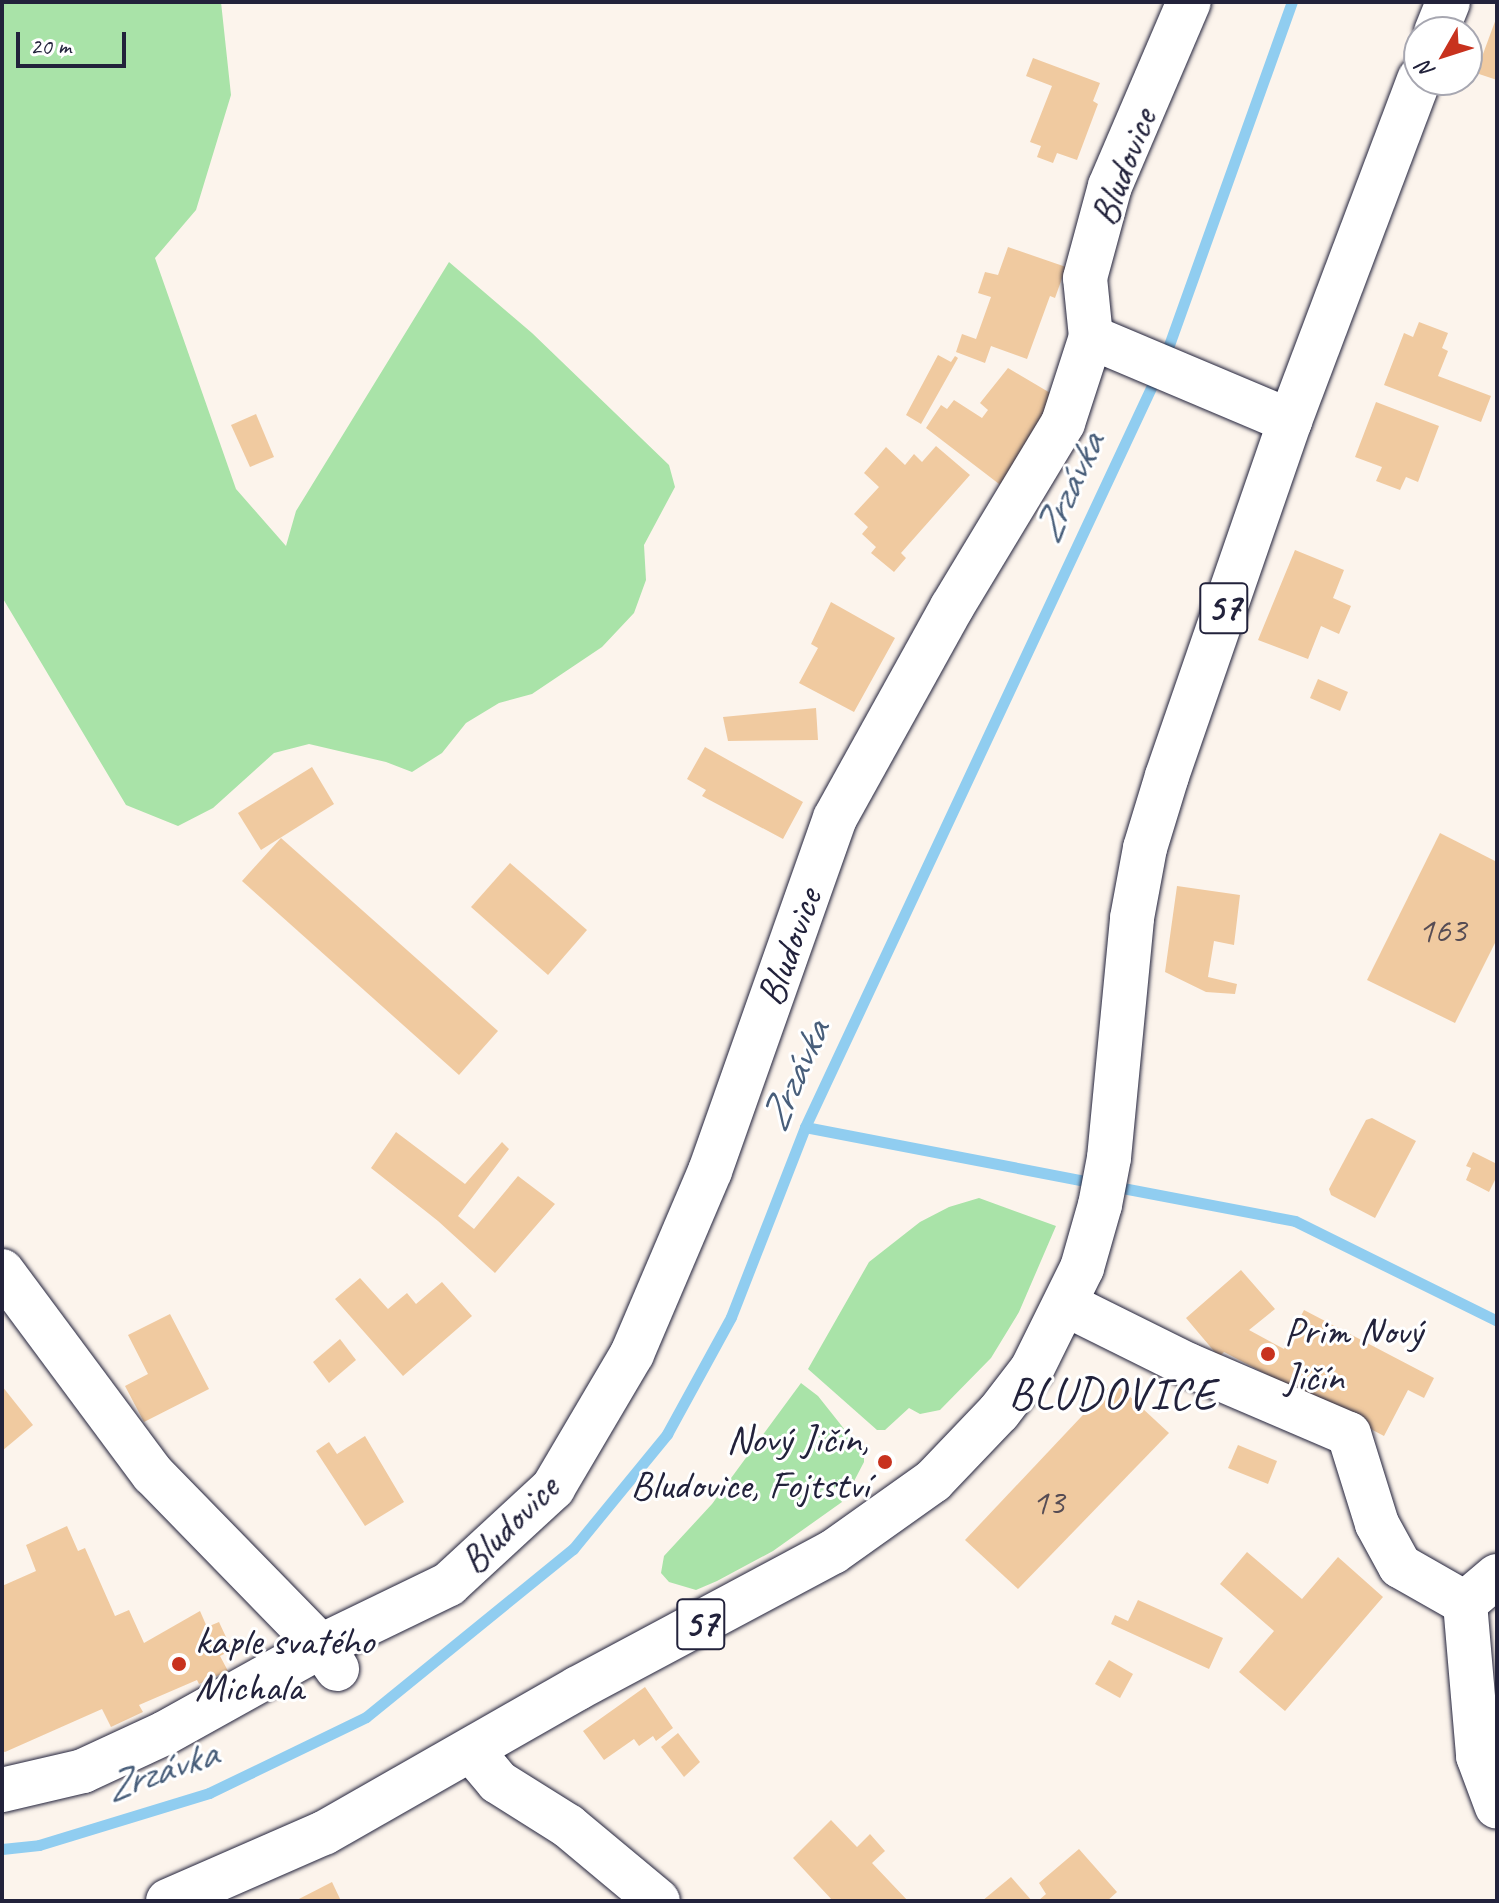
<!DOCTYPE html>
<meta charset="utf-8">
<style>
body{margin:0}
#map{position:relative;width:1499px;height:1903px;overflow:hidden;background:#fcf4ec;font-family:Caveat,sans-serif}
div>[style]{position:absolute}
.green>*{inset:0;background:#a9e3a8}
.stream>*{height:11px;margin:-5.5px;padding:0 5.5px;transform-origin:5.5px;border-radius:5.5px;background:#90cdf0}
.building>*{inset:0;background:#f0caa0}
.roads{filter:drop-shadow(0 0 2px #22223b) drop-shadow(0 0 2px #22223b)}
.minor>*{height:44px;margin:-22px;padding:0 22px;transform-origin:22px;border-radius:22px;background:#fff}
.major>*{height:44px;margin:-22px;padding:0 22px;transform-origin:22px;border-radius:22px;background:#fff}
.dots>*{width:22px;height:22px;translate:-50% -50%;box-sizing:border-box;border:4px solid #fff;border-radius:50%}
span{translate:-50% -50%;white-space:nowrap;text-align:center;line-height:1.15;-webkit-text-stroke:6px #fff;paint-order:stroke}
.number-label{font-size:36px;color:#564c54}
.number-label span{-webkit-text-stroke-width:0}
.shield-label span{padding:2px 6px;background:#fff;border:2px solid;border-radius:6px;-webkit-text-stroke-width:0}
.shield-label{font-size:38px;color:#22223b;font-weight:700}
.street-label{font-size:40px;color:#22223b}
.poi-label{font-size:40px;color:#22223b}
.left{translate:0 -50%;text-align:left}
.right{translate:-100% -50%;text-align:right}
.water-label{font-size:42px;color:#485e7a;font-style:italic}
.quarter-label{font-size:44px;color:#22223b;letter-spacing:2px}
.frame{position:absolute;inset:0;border:4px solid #22223b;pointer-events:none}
.north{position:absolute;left:1403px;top:16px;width:80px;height:80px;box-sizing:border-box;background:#fff;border:2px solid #a7a7b1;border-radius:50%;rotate:231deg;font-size:22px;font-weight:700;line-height:32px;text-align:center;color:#22223b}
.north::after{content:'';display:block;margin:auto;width:28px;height:36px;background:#c8321e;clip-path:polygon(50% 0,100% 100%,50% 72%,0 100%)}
.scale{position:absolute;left:16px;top:32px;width:110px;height:36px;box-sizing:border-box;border:4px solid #22223b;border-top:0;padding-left:10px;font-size:24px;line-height:28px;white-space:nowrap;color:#22223b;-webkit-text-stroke:6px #fff;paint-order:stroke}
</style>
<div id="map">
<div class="green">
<div style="clip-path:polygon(2px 2px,221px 2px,231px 95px,196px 210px,155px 258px,236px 489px,286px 546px,296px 511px,449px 262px,532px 333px,669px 465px,675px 487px,644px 545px,646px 580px,634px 613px,602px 647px,532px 694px,499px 703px,466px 723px,442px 753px,412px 772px,386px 762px,309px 744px,274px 753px,213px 808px,178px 826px,126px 805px,2px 597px)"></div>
<div style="clip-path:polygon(979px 1198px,1056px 1226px,1019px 1312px,991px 1358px,940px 1410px,920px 1414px,909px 1408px,885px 1430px,877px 1430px,808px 1369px,869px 1262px,920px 1222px,949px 1207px)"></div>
<div style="clip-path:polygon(801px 1383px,818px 1396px,864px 1454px,864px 1462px,852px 1485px,841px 1481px,834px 1489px,842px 1502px,773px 1551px,717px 1581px,696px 1590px,669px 1582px,661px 1573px,664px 1556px,712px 1504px)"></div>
</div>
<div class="stream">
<div style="left:1164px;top:359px;width:379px;rotate:-70.3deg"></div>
<div style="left:805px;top:1127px;width:295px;rotate:10.9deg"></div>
<div style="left:1112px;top:1186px;width:186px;rotate:10.8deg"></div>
<div style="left:1295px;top:1221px;width:225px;rotate:26.3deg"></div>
<div style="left:2px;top:1849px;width:37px;rotate:-6deg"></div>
<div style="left:39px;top:1845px;width:178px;rotate:-17deg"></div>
<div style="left:209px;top:1793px;width:174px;rotate:-25.8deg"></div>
<div style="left:366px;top:1717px;width:267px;rotate:-39.1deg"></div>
<div style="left:573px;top:1549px;width:149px;rotate:-50.7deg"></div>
<div style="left:667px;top:1434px;width:133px;rotate:-61.3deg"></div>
<div style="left:731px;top:1317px;width:204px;rotate:-68.7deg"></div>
<div style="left:805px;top:1127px;width:830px;rotate:-64.92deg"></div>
</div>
<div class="building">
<div style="clip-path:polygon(1497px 16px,1497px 80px,1476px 73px)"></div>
<div style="clip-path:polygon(1033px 58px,1100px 83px,1093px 101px,1098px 104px,1077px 160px,1057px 153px,1053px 163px,1037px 157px,1041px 146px,1030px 142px,1052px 86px,1026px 76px)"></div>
<div style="clip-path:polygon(1008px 247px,1066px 267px,1055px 298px,1050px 296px,1027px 359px,991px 346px,985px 363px,956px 352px,962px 334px,976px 339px,991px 297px,978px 293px,985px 272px,998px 275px)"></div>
<div style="clip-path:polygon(1419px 322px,1448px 333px,1442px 348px,1448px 351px,1438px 376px,1491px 396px,1481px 422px,1384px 385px,1404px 333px,1413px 337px)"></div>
<div style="clip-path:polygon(938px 355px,951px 362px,955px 356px,958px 358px,921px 424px,906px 415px)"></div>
<div style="clip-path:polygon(1008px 368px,1057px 397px,1003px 487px,926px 428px,941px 405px,947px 409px,954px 400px,982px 418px,988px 410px,980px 403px)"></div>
<div style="clip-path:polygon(1376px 402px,1439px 426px,1418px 482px,1406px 477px,1400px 490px,1376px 481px,1382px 467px,1355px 457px)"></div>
<div style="clip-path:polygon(256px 414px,274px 457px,250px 467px,231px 425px)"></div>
<div style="clip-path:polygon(936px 446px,970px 475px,901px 553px,906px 558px,894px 572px,871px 553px,876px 547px,862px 534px,868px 527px,854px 514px,879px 487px,864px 473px,886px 447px,905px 465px,914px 454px,922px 462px)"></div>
<div style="clip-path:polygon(1295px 550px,1344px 570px,1333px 598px,1351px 606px,1339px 634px,1321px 626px,1308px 659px,1258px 640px)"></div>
<div style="clip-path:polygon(831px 602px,895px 638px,854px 712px,799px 683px,818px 648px,811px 644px)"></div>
<div style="clip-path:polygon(1318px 679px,1348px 692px,1340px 711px,1310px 698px)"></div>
<div style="clip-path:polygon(816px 708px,818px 740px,728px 741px,723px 717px)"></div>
<div style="clip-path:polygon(705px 747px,803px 802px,783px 839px,702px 796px,706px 790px,687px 779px)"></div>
<div style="clip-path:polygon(312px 767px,334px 804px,261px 850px,238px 813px)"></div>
<div style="clip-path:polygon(1440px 833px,1497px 862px,1497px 939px,1455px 1023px,1367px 980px)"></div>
<div style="clip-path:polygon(281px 838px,498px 1031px,459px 1075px,242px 881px)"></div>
<div style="clip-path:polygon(510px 863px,587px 930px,548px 975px,471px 907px)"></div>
<div style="clip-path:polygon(1177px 886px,1240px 895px,1234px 945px,1214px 941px,1208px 977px,1237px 984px,1235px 994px,1206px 992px,1165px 972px)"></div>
<div style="clip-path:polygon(1372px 1118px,1416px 1141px,1375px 1218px,1331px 1195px,1329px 1189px,1366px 1120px)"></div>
<div style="clip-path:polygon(396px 1132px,465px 1184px,502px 1142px,509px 1149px,458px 1216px,474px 1229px,518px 1176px,555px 1204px,495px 1273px,438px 1221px,371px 1168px)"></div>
<div style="clip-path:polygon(1473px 1152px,1497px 1164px,1497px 1176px,1489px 1192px,1466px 1180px,1471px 1168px,1466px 1166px)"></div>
<div style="clip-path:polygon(1241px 1270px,1275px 1309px,1249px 1330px,1284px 1349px,1304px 1310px,1434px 1378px,1424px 1398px,1408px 1390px,1384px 1436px,1224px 1352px,1219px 1357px,1186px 1318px)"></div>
<div style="clip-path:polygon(360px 1278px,388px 1309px,407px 1293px,416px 1304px,442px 1282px,472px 1316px,403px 1376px,335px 1299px)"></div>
<div style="clip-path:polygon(170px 1314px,209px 1389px,144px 1422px,125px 1386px,148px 1374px,128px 1335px)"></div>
<div style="clip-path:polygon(340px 1339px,356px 1360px,329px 1383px,313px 1362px)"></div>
<div style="clip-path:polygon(1114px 1382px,1169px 1433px,1018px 1589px,965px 1540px)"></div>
<div style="clip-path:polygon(2px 1386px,33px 1425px,2px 1451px)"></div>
<div style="clip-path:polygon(365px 1436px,404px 1502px,365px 1526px,316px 1451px,329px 1442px,337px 1454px)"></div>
<div style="clip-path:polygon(1238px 1445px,1277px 1461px,1268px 1484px,1228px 1468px)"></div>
<div style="clip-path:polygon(67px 1526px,78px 1551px,85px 1548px,115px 1616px,129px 1610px,144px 1643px,200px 1611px,207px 1627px,219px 1622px,232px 1650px,220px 1656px,228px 1671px,199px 1684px,197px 1680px,139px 1705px,143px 1712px,111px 1727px,102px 1709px,5px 1752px,2px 1751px,2px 1586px,36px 1571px,26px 1545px)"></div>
<div style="clip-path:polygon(1247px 1552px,1302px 1599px,1338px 1557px,1383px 1597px,1285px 1711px,1239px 1672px,1274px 1631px,1220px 1584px)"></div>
<div style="clip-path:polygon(1138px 1600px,1223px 1638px,1209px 1669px,1111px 1624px,1115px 1615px,1128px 1621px)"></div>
<div style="clip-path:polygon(1109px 1660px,1133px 1674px,1120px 1698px,1095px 1684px)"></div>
<div style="clip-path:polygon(645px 1687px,673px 1728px,656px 1741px,653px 1736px,639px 1746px,634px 1739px,604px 1760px,583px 1731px)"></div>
<div style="clip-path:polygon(678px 1733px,700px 1762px,684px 1777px,661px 1747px)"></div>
<div style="clip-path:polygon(831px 1820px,857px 1847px,870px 1834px,885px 1851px,872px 1863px,908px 1901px,833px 1901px,793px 1858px)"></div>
<div style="clip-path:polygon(1079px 1849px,1117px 1892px,1107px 1901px,1038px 1901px,1046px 1894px,1039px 1883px)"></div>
<div style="clip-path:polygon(1011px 1877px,1032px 1901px,982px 1901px)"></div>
<div style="clip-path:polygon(332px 1882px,341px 1901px,295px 1901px)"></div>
</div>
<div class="roads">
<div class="minor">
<div style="left:1091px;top:337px;width:216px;rotate:22.9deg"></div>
<div style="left:2px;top:1271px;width:253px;rotate:53.4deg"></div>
<div style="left:153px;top:1474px;width:240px;rotate:45.7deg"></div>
<div style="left:321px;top:1646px;width:28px;rotate:55deg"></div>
<div style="left:1065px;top:1304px;width:137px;rotate:26.4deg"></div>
<div style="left:1188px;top:1365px;width:175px;rotate:23.2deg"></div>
<div style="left:1349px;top:1434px;width:94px;rotate:72.7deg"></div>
<div style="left:1377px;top:1524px;width:48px;rotate:61.3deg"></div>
<div style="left:1400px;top:1566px;width:75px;rotate:29.6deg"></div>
<div style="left:1465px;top:1603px;width:154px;rotate:85.1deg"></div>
<div style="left:1478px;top:1756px;width:54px;rotate:69.6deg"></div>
<div style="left:1465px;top:1603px;width:42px;rotate:-40.2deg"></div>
<div style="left:472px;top:1751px;width:40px;rotate:50deg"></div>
<div style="left:498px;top:1782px;width:83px;rotate:32.2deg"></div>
<div style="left:568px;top:1826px;width:117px;rotate:39.8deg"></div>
<div style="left:2px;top:1790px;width:83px;rotate:-13.2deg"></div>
<div style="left:83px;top:1771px;width:90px;rotate:-24.9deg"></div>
<div style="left:165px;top:1733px;width:179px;rotate:-29.1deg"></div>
<div style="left:321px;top:1646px;width:142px;rotate:-25.8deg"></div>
<div style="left:449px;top:1584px;width:142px;rotate:-42.7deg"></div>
<div style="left:553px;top:1488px;width:156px;rotate:-59.5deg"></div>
<div style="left:632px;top:1354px;width:199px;rotate:-66.9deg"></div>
<div style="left:710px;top:1171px;width:374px;rotate:-70.5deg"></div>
<div style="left:835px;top:818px;width:241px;rotate:-61deg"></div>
<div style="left:952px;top:607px;width:215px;rotate:-58.9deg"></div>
<div style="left:1063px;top:423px;width:90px;rotate:-72deg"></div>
<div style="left:1091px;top:337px;width:59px;rotate:-95.8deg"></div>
<div style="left:1085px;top:278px;width:95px;rotate:-74.8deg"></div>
<div style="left:1110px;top:186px;width:200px;rotate:-66.8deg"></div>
</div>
<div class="major">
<div style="left:1436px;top:32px;width:32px;rotate:-68deg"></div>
<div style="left:168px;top:1901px;width:170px;rotate:-23.6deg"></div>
<div style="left:324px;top:1833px;width:292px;rotate:-29.7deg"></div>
<div style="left:578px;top:1688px;width:289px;rotate:-28.1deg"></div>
<div style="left:833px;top:1552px;width:123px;rotate:-35.4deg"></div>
<div style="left:933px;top:1481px;width:95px;rotate:-46.3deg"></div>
<div style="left:999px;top:1412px;width:54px;rotate:-52.5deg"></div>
<div style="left:1032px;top:1369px;width:113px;rotate:-63.7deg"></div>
<div style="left:1082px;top:1268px;width:66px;rotate:-74.1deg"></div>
<div style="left:1100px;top:1205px;width:48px;rotate:-79.2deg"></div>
<div style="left:1109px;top:1158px;width:241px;rotate:-84.5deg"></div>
<div style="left:1132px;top:918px;width:71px;rotate:-79.5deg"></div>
<div style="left:1145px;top:848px;width:75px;rotate:-73deg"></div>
<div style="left:1167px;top:776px;width:376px;rotate:-70.9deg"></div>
<div style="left:1290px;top:421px;width:366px;rotate:-69.3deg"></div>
</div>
</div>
<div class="dots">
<div style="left:1268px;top:1354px;background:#c8321e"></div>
<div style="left:885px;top:1462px;background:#c8321e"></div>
<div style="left:179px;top:1664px;background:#c8321e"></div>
</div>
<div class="number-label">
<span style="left:1442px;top:931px">163</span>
<span style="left:1048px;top:1503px">13</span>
</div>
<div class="shield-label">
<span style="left:1224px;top:608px">57</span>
<span style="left:701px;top:1624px">57</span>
</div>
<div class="street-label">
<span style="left:1123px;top:167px;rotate:-69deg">Bludovice</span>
<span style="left:789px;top:947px;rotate:-70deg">Bludovice</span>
<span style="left:509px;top:1524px;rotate:-45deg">Bludovice</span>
</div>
<div class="poi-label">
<span class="left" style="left:1284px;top:1354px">Prim Nový<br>Jičín</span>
<span class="right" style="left:869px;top:1462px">Nový Jičín,<br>Bludovice, Fojtství</span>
<span class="left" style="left:195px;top:1664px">kaple svatého<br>Michala</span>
</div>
<div class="water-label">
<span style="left:1069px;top:488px;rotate:-65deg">Zrzávka</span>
<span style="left:795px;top:1076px;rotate:-66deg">Zrzávka</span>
<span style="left:161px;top:1771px;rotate:-19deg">Zrzávka</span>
</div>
<div class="quarter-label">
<span style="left:1113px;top:1394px">BLUDOVICE</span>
</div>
<div class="frame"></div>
<div class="north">N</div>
<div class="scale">20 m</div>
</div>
